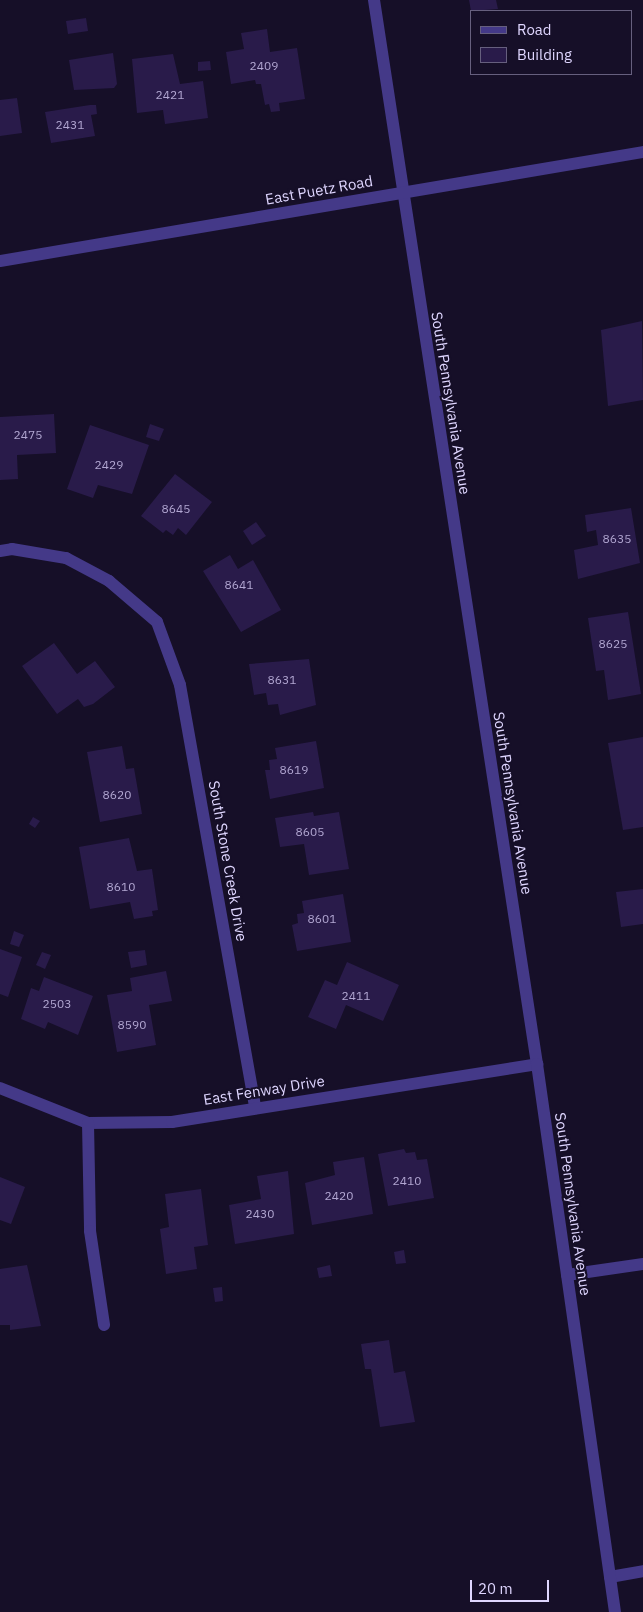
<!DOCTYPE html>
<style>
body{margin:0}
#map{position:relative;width:643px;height:1612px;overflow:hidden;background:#160f28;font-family:"IBM Plex Sans",sans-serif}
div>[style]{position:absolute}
.building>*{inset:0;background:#291b4a}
.service>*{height:12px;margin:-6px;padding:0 6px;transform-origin:6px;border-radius:6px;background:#443988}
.minor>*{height:12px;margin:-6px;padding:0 6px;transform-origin:6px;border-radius:6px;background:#443988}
.tertiary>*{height:12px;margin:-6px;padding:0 6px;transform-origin:6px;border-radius:6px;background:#443988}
span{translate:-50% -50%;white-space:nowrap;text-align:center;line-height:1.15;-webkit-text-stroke:4px #160f28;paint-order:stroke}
.number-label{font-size:12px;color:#b2a7d2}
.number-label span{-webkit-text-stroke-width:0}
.street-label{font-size:15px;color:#dfd6ff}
.legend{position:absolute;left:470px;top:10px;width:162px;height:65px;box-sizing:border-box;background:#160f28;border:1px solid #665f7e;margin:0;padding:6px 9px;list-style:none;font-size:15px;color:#dfd6ff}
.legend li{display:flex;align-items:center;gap:10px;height:25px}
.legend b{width:25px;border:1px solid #665f7e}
.scale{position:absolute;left:470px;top:1580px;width:79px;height:22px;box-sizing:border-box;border:2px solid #dfd6ff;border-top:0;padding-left:6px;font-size:15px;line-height:18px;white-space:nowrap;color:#dfd6ff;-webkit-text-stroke:4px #160f28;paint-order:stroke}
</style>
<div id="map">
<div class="building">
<div style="clip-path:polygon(469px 0,496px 0,498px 9px,471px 11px)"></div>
<div style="clip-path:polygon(86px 18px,88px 31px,68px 34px,66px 21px)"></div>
<div style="clip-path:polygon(267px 29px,270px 52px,297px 48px,305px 99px,279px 103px,280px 111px,271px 112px,269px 104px,265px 105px,261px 84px,256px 84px,255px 80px,231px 84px,226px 52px,244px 49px,241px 33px)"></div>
<div style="clip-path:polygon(113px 53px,117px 84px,114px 88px,74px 90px,69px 60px)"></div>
<div style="clip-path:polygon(173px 54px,180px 84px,203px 81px,208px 118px,165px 124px,163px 110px,137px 113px,132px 59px)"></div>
<div style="clip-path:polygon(210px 61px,211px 70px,198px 71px,198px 62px)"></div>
<div style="clip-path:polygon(17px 98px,22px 133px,0 136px,0 100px)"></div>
<div style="clip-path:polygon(90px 105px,96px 105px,97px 114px,91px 115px,95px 136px,51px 143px,45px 112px)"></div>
<div style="clip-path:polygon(642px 321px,643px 400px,608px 406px,601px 330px)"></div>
<div style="clip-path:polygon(54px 414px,56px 453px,17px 455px,18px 479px,0 480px,0 417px)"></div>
<div style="clip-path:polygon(150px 424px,164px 429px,159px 441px,146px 437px)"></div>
<div style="clip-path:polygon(90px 425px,149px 445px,132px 494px,98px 485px,93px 498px,67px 489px)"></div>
<div style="clip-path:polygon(175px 474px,212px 502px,186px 535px,178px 528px,173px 535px,166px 530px,163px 533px,141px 516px)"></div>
<div style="clip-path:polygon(631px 508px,640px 563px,578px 579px,574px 550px,598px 545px,596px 530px,587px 532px,585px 515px)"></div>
<div style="clip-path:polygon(256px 522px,266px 536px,252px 545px,243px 531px)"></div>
<div style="clip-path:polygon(230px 555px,238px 569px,253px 560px,281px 610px,241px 632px,203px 571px)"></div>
<div style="clip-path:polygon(628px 612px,641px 694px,608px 700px,604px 670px,596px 671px,588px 618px)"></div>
<div style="clip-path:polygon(54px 643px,77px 674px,95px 661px,115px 687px,93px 704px,84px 707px,78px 699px,57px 714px,22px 666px)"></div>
<div style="clip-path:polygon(309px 659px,316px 705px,280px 715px,278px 704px,268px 705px,266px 693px,254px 695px,249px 664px)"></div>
<div style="clip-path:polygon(643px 737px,643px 827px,623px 830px,608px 743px)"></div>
<div style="clip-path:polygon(316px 741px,324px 788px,270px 799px,265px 770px,270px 770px,269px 760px,277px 759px,275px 748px)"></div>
<div style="clip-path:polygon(122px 746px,126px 769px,134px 768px,142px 814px,100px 822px,87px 752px)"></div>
<div style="clip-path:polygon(313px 812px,314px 816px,339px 812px,349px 869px,309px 875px,304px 844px,280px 847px,275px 818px)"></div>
<div style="clip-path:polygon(33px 817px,40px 821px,35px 828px,29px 824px)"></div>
<div style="clip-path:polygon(129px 838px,137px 871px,152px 869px,158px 910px,152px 911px,153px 916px,134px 919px,130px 902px,90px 909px,79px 847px)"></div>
<div style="clip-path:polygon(643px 889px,643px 924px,621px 927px,616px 892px)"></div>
<div style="clip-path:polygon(343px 894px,351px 942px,297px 951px,292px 925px,298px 923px,297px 914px,304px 913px,302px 901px)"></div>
<div style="clip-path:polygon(14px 931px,24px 935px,19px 947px,10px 944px)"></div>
<div style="clip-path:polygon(0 949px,22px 957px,8px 997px,0 994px)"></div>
<div style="clip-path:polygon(145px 950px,147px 965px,131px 968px,128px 952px)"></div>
<div style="clip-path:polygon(42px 952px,51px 955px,45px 969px,36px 965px)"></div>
<div style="clip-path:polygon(347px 962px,399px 985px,383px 1021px,346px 1005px,336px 1029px,308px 1017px,325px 980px,337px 985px)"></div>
<div style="clip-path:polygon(166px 971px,172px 1001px,149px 1005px,156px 1045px,117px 1052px,107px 995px,132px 991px,130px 978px)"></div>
<div style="clip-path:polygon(44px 977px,93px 996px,78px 1035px,48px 1022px,45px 1029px,21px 1019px,31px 988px,39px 991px)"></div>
<div style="clip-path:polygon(404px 1149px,406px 1153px,415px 1152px,417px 1160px,427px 1159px,434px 1198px,388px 1206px,378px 1154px)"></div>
<div style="clip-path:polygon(364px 1157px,373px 1214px,312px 1225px,305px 1183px,335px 1175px,333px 1162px)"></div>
<div style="clip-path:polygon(288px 1171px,294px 1234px,235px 1244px,229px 1205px,261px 1199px,257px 1176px)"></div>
<div style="clip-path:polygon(0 1177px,25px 1187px,11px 1224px,0 1220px)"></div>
<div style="clip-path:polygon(201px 1189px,208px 1245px,194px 1247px,197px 1269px,166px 1274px,160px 1229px,169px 1227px,165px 1194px)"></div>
<div style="clip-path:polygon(404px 1250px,406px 1263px,396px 1264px,394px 1252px)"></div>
<div style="clip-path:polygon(27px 1265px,41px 1326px,10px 1330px,10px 1325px,0 1325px,0 1269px)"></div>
<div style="clip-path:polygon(330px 1265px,332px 1276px,319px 1278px,317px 1268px)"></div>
<div style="clip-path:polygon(222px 1287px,223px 1301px,215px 1302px,213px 1288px)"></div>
<div style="clip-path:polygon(389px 1340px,394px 1373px,405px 1371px,415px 1422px,380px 1427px,371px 1369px,365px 1369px,361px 1344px)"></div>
</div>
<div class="service">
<div style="left:567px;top:1275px;width:77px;rotate:-8.2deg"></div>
<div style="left:610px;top:1577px;width:34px;rotate:-10deg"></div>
</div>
<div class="minor">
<div style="left:0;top:551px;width:12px;rotate:-9deg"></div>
<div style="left:12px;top:549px;width:55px;rotate:9.5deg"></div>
<div style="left:66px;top:558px;width:49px;rotate:28.1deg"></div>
<div style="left:109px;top:581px;width:63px;rotate:40.5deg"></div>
<div style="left:157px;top:622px;width:67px;rotate:69.9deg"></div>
<div style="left:180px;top:685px;width:430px;rotate:79.9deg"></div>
<div style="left:0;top:1088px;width:95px;rotate:21.7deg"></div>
<div style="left:88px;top:1123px;width:84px;rotate:-0.7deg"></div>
<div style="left:172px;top:1122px;width:370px;rotate:-9deg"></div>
<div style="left:88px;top:1123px;width:108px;rotate:88.9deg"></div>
<div style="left:90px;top:1231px;width:95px;rotate:81.5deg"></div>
</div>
<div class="tertiary">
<div style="left:374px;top:0;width:1076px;rotate:81.29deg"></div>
<div style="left:537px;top:1064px;width:554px;rotate:81.9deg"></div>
<div style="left:0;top:261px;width:652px;rotate:-9.62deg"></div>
</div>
<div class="number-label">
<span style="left:264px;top:66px">2409</span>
<span style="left:170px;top:95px">2421</span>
<span style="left:70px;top:125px">2431</span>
<span style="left:28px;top:435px">2475</span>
<span style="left:109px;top:465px">2429</span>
<span style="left:176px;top:509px">8645</span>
<span style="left:617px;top:539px">8635</span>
<span style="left:239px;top:585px">8641</span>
<span style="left:613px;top:644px">8625</span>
<span style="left:282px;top:680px">8631</span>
<span style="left:294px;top:770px">8619</span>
<span style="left:117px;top:795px">8620</span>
<span style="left:310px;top:832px">8605</span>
<span style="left:121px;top:887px">8610</span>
<span style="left:322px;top:919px">8601</span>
<span style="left:356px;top:996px">2411</span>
<span style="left:57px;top:1004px">2503</span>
<span style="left:132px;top:1025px">8590</span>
<span style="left:407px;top:1181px">2410</span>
<span style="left:339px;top:1196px">2420</span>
<span style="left:260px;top:1214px">2430</span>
</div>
<div class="street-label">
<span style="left:319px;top:190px;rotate:-10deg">East Puetz Road</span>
<span style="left:451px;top:403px;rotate:81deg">South Pennsylvania Avenue</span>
<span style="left:513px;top:803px;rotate:81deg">South Pennsylvania Avenue</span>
<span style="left:228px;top:861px;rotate:80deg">South Stone Creek Drive</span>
<span style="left:264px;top:1090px;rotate:-9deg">East Fenway Drive</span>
<span style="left:573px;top:1204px;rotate:82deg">South Pennsylvania Avenue</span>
</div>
<ul class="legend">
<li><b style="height:6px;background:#443988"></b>Road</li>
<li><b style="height:14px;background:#291b4a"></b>Building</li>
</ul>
<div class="scale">20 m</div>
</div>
